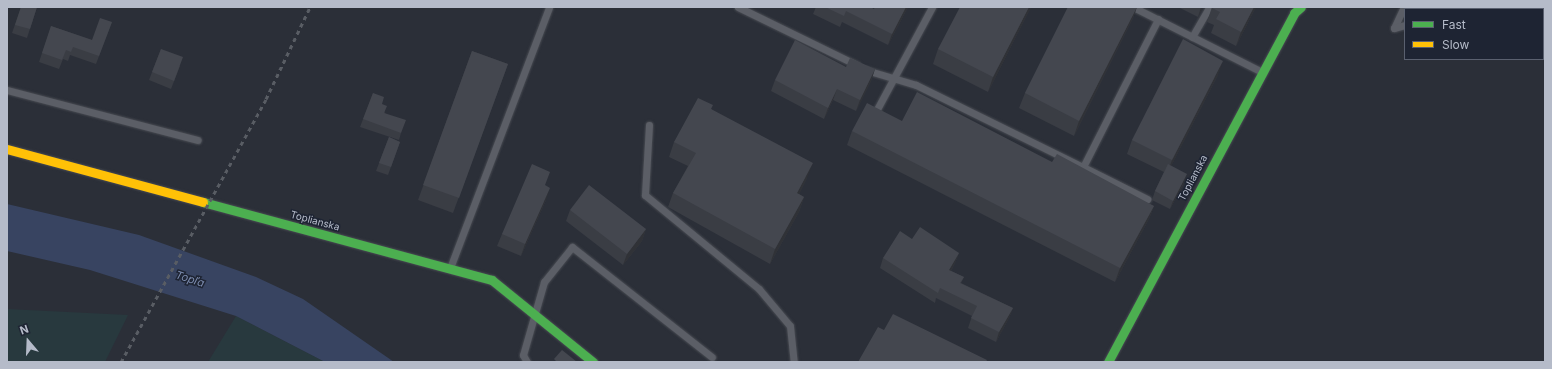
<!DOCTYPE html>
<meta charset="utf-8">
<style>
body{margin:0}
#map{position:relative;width:1552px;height:369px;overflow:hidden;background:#2b2f38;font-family:Inter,sans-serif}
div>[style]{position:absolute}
.green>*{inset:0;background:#28393e}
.water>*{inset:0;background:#384461}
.roads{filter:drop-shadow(0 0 1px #474a51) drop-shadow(0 0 1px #474a51)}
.lane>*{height:7px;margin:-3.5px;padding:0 3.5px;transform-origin:3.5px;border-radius:3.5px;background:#5b5e66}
.fast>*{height:9px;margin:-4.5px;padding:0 4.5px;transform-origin:4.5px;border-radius:4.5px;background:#4caf50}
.slow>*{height:9px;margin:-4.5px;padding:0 4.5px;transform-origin:4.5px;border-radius:4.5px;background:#ffc107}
.rail>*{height:3px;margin-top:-1.5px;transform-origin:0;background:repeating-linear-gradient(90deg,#595d64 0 4px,transparent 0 8px)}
.wall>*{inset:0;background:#3a3d44}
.shaded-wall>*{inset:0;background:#303237}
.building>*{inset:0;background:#44474f}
span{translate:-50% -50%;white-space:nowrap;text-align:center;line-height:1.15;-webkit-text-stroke:3px #1e2433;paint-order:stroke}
.street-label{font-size:10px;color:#b5bbc9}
.water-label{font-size:11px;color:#7d8db0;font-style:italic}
.frame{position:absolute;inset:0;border:8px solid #b5bbc9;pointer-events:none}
.legend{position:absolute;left:1404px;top:8px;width:140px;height:52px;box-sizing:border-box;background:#1e2433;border:1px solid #5a606f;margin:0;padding:5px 7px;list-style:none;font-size:12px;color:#b5bbc9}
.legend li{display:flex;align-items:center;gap:8px;height:20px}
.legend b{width:20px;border:1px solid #5a606f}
.north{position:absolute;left:8px;top:321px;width:40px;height:40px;-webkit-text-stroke:3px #1e2433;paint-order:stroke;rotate:341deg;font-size:11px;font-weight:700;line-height:16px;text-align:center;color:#b5bbc9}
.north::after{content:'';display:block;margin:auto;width:14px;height:18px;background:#b5bbc9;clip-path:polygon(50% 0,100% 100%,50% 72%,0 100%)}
</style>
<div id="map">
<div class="green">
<div style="clip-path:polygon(7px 309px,128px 315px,105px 362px,7px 362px)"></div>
<div style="clip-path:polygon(236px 316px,325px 362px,208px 362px)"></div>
</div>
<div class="water">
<div style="clip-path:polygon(7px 204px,139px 235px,256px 277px,303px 299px,394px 362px,325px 362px,236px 316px,90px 270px,7px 251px)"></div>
</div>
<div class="roads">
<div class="lane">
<div style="left:738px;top:7px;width:132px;rotate:26deg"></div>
<div style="left:1133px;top:7px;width:144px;rotate:26.7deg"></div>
<div style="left:1454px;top:9px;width:3px;rotate:-45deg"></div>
<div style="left:1394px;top:28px;width:23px;rotate:-65deg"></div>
<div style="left:1394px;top:28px;width:11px;rotate:-15deg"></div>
<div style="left:1192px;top:37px;width:34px;rotate:-60deg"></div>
<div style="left:866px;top:70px;width:52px;rotate:16.7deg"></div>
<div style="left:916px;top:85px;width:186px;rotate:26.2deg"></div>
<div style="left:1083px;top:167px;width:166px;rotate:-63.1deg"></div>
<div style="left:7px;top:90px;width:197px;rotate:14.7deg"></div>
<div style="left:875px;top:113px;width:120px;rotate:-61.7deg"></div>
<div style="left:649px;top:125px;width:70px;rotate:93.3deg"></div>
<div style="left:645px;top:195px;width:148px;rotate:39.5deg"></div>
<div style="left:759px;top:289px;width:48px;rotate:50deg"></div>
<div style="left:790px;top:326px;width:36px;rotate:84deg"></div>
<div style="left:1083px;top:167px;width:72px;rotate:26.6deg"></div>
<div style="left:450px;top:268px;width:279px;rotate:-69.2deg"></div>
<div style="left:527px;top:362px;width:8px;rotate:-120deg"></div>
<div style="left:523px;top:355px;width:76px;rotate:-74deg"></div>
<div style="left:544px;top:282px;width:45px;rotate:-51.3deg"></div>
<div style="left:572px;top:247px;width:178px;rotate:38.2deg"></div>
</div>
<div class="fast">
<div style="left:203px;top:202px;width:299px;rotate:15.1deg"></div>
<div style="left:492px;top:280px;width:130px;rotate:39.1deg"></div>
<div style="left:1108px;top:362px;width:395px;rotate:-61.9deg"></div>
<div style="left:1294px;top:13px;width:9px;rotate:-41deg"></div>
</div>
<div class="slow">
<div style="left:7px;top:149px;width:203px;rotate:15.1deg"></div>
</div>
</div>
<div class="rail">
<div style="left:121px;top:362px;width:300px;rotate:-61.1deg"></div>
<div style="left:266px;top:99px;width:102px;rotate:-64.4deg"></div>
</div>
<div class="wall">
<div style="clip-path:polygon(21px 7px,37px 7px,27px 38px,12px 33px)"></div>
<div style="clip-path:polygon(816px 7px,870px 7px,874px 9px,875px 7px,908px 7px,888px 45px,842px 22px,840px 27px,813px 14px)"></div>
<div style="clip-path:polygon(1031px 7px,988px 92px,933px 64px,938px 49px)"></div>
<div style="clip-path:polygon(1068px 7px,1137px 7px,1133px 18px,1074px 136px,1019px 108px,1025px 93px)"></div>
<div style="clip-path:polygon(1178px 7px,1203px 7px,1198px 17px)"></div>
<div style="clip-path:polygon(1212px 7px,1256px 7px,1236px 46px,1211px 33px,1214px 25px,1207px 22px)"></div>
<div style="clip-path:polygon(112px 22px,96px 64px,70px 55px,68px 61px,63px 59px,59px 69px,39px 62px,51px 26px,92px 40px)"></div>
<div style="clip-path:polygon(161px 49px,180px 66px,171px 89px,149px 80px)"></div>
<div style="clip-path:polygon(472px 51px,508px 64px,453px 213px,418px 200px)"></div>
<div style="clip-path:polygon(846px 67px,875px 69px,871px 81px,856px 111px,833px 100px,824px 119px,771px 91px,775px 80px)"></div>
<div style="clip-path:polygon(1218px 75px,1171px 166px,1184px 183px,1170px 209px,1152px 200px,1155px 191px,1164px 172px,1127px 154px,1132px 140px)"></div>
<div style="clip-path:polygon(373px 93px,382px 104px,385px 113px,401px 133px,399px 140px,360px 127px)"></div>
<div style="clip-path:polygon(711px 109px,807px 178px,799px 194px,804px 197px,799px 212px,770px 264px,668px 207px,673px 193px,688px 166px,669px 157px,674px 142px)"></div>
<div style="clip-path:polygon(902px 121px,1052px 162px,1154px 206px,1149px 219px,1115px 282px,847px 145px,852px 131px)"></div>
<div style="clip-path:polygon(389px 137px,400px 142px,388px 175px,376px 171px)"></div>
<div style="clip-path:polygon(546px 200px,521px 256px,497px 246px,502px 234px)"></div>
<div style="clip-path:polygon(570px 210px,646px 229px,642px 241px,623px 265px,566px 221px)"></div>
<div style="clip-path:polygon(912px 239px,959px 253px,955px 263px,951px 271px,964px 277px,961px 283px,1013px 308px,1009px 318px,996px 342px,968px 328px,972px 316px,936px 298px,935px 303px,880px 268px,883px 258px)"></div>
</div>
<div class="shaded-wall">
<div style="clip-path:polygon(906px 7px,908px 7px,888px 45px,892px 34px)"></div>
<div style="clip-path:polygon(1029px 7px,1031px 7px,988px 92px,993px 77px)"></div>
<div style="clip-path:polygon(1137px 7px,1133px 18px,1074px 136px,1079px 121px)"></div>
<div style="clip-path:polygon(1201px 7px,1203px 7px,1198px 17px)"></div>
<div style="clip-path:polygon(1254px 7px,1256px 7px,1236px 46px,1241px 32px)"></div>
<div style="clip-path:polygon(1223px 61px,1218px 75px,1167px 174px,1172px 160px)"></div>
<div style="clip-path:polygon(875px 69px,871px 81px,856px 111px,860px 100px)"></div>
<div style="clip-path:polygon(837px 89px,833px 100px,824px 119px,828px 108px)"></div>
<div style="clip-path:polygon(813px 163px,807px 178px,792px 208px,797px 193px)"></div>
<div style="clip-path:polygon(1187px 174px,1184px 183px,1170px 209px,1173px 201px)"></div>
<div style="clip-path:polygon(550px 188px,546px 200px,521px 256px,525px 244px)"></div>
<div style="clip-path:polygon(804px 197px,799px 212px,770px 264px,775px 249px)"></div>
<div style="clip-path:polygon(1154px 206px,1149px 219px,1115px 282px,1120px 268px)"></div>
<div style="clip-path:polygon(646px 229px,642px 241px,623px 265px,627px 254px)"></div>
<div style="clip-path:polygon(959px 253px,955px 263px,946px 280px,949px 270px)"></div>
<div style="clip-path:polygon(1013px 308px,1009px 318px,996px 342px,999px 332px)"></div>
</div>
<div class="building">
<div style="clip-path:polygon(21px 7px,37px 7px,30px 29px,15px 25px)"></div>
<div style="clip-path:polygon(825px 7px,870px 7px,874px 9px,875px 7px,906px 7px,892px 34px,846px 11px,844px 16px)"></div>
<div style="clip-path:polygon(960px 7px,1029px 7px,993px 77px,938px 49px)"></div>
<div style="clip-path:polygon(1068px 7px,1137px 7px,1079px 121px,1025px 93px)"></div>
<div style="clip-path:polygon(1212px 7px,1254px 7px,1241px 32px,1216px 19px,1220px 12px,1212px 8px)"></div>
<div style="clip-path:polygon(100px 18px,112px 22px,99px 56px,73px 47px,71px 52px,66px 50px,62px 60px,42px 53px,51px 26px,92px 40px)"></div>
<div style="clip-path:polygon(1183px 39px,1223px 61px,1172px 160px,1132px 140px)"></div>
<div style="clip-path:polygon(795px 40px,846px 67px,850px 58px,875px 69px,860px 100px,837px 89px,828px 108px,775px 80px)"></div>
<div style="clip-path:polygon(161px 49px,183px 57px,174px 81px,152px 72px)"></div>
<div style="clip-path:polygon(472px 51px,508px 64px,459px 198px,423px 185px)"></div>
<div style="clip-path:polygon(917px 92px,1052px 162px,1057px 154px,1154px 206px,1120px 268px,852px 131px,867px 103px,902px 121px)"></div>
<div style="clip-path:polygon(373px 93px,384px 97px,382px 104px,387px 106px,384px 113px,406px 120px,401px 133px,363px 119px)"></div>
<div style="clip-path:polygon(698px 98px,713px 105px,711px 109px,813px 163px,797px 193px,804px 197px,775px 249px,673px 193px,696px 153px,674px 142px)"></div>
<div style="clip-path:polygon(389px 137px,400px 142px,391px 167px,379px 163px)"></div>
<div style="clip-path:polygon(532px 164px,550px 172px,545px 185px,550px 188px,525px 244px,502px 234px)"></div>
<div style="clip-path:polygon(1168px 164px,1187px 174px,1173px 201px,1155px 191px)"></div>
<div style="clip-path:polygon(589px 185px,646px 229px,627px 254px,570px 210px)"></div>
<div style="clip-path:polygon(920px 227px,959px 253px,949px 270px,964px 277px,960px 283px,1013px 308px,999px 332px,971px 318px,977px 306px,940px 288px,938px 293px,883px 258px,900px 231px,912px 239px)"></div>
<div style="clip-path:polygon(893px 314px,987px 360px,986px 362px,858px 362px,878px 327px,884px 330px)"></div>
<div style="clip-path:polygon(562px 350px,577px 362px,557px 362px,554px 359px)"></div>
</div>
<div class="street-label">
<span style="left:1193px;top:178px;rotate:-62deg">Toplianska</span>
<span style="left:315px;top:221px;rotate:15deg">Toplianska</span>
</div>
<div class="water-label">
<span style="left:190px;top:279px;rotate:18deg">Topľa</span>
</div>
<div class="frame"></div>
<ul class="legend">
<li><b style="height:5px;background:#4caf50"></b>Fast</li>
<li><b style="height:5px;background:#ffc107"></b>Slow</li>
</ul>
<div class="north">N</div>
</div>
